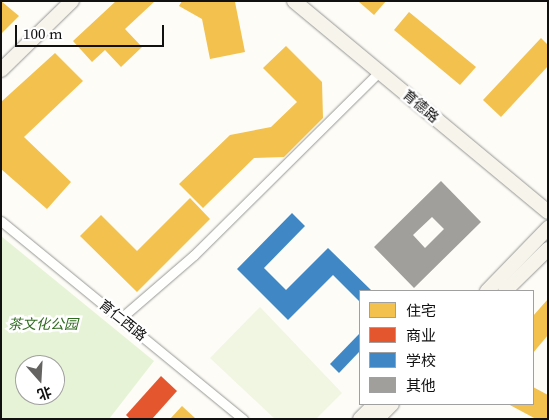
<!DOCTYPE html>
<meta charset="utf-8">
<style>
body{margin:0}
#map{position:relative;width:549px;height:420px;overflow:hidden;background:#fdfcf7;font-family:"Source Serif 4","Noto Sans SC",serif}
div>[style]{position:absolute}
.green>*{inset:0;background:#e7f3d7}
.pitch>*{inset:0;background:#f0f6e1}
.homes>*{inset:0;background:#f2c14e}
.shops>*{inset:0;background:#e4572e}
.schools>*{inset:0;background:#3f88c5}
.building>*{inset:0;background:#a19f9c}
.roads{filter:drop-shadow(0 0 1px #979795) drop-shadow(0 0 1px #979795)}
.street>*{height:9px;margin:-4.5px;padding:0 4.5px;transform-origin:4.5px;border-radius:4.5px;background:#fffffe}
.secondary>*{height:14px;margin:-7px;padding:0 7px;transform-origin:7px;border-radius:7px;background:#f6f4eb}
span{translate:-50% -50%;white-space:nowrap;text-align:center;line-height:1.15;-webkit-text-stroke:5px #fff;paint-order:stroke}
.street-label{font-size:14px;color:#111}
.park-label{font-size:14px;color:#2f6b1f;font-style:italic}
.frame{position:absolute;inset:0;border:2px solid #111;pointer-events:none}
.legend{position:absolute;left:359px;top:290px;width:175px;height:115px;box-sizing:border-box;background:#fff;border:1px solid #a0a0a0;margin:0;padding:6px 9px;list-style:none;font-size:15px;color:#111}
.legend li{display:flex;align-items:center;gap:10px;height:25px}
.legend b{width:25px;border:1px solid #a0a0a0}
.north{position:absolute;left:15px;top:355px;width:50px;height:50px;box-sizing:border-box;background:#fff;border:1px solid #a0a0a0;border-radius:50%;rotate:161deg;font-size:14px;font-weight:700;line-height:20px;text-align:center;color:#111}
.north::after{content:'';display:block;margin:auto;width:18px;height:22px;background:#646362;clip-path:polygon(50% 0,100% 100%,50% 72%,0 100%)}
.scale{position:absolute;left:15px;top:25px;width:149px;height:22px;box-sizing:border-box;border:2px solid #111;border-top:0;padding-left:6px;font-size:15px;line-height:18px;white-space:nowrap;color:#111;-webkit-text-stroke:4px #fff;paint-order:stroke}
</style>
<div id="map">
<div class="green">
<div style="clip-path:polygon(evenodd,1px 236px,154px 361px,109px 419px,1px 419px,1px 236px,25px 365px,55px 365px,55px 395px,25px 395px,25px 365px)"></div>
</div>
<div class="pitch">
<div style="clip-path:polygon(260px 307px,342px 393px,316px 419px,275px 419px,210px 358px)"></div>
</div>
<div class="homes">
<div style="clip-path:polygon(1px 1px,19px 16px,1px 34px)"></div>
<div style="clip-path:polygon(116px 1px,155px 1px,125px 29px,142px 47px,121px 67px,105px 50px,92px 62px,73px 41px)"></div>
<div style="clip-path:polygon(182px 1px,235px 2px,245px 52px,210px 59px,202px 19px,179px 6px)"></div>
<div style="clip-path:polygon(358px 1px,386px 1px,374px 15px)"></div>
<div style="clip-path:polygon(409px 12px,476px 67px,460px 85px,394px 30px)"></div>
<div style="clip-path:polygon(541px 38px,548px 45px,548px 66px,501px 117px,483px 100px)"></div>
<div style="clip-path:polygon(286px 46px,322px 82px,323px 118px,284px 157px,254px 158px,203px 208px,179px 184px,230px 135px,271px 127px,297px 102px,263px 68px)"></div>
<div style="clip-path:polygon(55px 53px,83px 81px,24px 137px,71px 182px,47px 209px,1px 169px,1px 102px)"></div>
<div style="clip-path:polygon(190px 198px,210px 219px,137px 292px,80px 236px,101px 215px,137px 251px)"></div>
<div style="clip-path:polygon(548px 299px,548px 335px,533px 353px,533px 316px)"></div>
<div style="clip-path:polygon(533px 387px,548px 395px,548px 419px,536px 419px,508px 404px,533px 404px)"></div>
<div style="clip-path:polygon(182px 406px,196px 419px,170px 419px)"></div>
</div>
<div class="shops">
<div style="clip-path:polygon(161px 376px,177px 391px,152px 419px,130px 419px,126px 415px)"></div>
</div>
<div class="schools">
<div style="clip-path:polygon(292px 213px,305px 226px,264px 268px,286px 290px,328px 248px,372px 291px,360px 291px,360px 302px,333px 275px,288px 320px,237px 269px)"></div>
<div style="clip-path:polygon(360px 333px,360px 351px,339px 373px,330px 364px)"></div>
</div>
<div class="building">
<div style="clip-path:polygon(evenodd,441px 181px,481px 222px,414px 288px,374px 247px,441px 181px,432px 217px,444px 229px,425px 248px,413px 235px,432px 217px)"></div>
</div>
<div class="roads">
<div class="street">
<div style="left:1px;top:221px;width:313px;rotate:39.3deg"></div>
<div style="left:121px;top:318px;width:96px;rotate:-40.8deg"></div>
<div style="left:194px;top:255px;width:260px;rotate:-44.7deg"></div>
</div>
<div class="secondary">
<div style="left:294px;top:1px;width:330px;rotate:39.7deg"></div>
<div style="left:1px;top:70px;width:99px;rotate:-44.2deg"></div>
<div style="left:487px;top:291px;width:88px;rotate:-45.9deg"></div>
<div style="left:505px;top:291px;width:60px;rotate:-44.3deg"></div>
<div style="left:360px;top:419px;width:21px;rotate:-45deg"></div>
<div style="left:377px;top:419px;width:21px;rotate:-45deg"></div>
</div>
</div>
<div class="street-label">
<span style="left:421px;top:106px;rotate:40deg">育德路</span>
<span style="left:123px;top:320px;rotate:39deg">育仁西路</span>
</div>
<div class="park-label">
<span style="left:43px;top:324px">茶文化公园</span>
</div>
<div class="frame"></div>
<ul class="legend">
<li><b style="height:14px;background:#f2c14e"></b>住宅</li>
<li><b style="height:14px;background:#e4572e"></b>商业</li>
<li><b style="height:14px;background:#3f88c5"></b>学校</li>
<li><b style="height:14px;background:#a19f9c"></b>其他</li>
</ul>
<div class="north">北</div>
<div class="scale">100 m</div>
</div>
